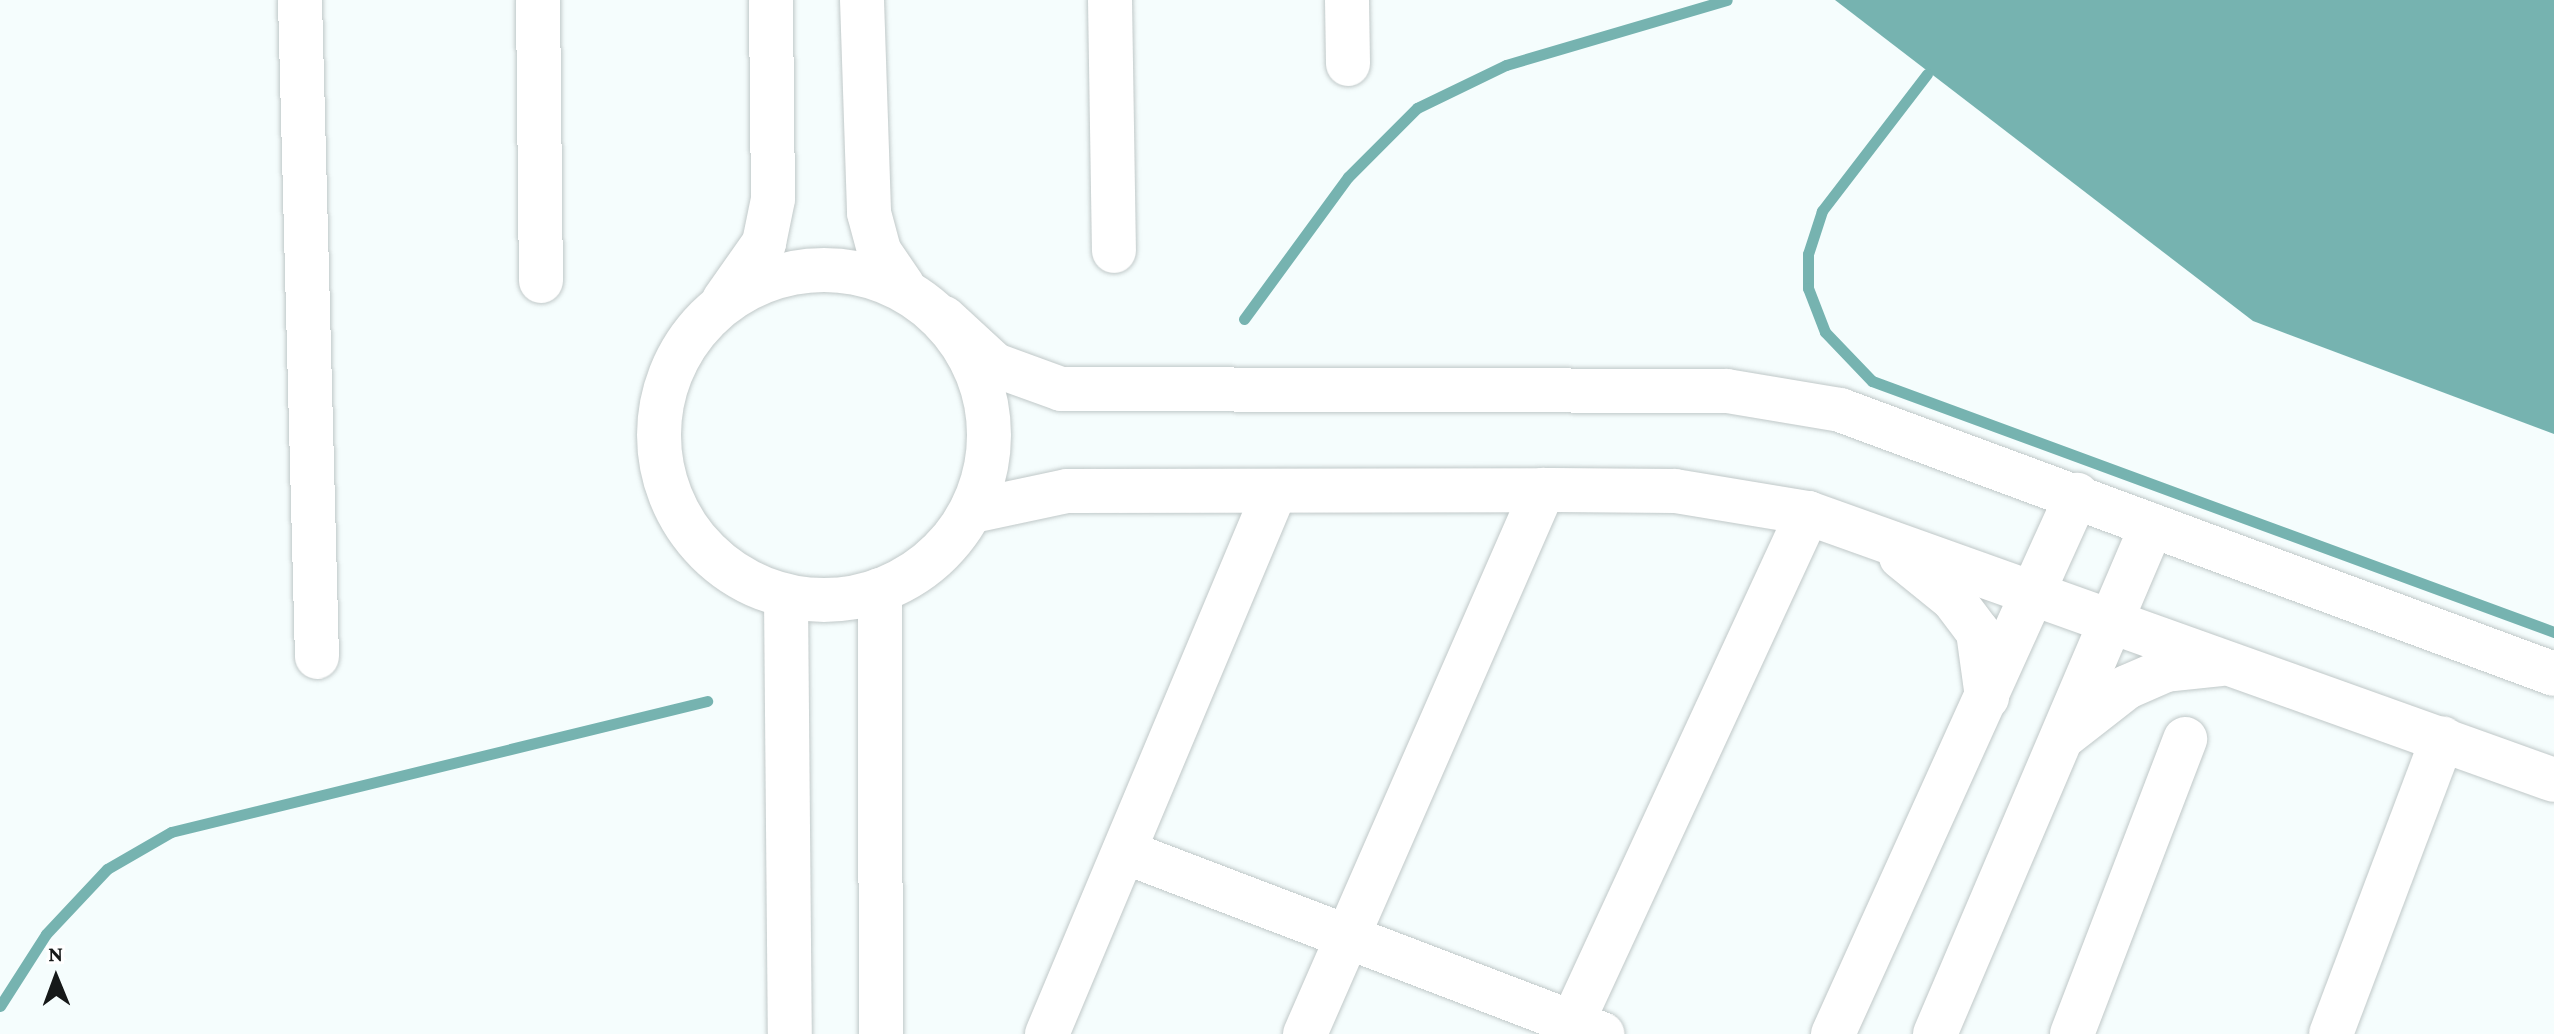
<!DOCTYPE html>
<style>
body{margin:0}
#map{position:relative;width:2554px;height:1034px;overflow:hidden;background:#f5fdfd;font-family:"Crimson Pro",serif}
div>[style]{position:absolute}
.water>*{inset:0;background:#76b3b0}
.stream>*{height:11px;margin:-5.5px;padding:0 5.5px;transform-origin:5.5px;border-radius:5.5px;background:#76b3b0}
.roads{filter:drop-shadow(0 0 2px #c0c8c8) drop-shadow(0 0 2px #c0c8c8)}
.minor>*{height:44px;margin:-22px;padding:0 22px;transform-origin:22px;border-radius:22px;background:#fff}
.minor>.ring{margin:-22px;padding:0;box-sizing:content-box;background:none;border:44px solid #fff;border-radius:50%}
span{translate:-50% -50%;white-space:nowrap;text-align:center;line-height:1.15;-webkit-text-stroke:8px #fff;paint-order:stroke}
.north{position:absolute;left:16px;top:938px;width:80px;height:80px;-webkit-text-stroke:6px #fff;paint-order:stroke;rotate:359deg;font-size:22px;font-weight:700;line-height:32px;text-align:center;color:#161919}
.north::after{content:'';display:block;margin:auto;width:28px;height:36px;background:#161919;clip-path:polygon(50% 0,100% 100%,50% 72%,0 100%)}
</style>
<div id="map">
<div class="water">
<div style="clip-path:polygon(1835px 0,2554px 0,2554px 434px,2253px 321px)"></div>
</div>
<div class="stream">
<div style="left:1927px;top:74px;width:173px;rotate:127.5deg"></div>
<div style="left:1822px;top:211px;width:45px;rotate:108deg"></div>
<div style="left:1808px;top:254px;width:34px;rotate:90deg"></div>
<div style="left:1808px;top:288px;width:47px;rotate:68.9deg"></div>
<div style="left:1825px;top:332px;width:68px;rotate:46.2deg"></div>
<div style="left:1872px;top:381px;width:727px;rotate:20.21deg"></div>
<div style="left:1244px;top:319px;width:176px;rotate:-53.8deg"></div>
<div style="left:1348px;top:177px;width:98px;rotate:-45deg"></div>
<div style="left:1417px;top:108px;width:99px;rotate:-25.8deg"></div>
<div style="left:1506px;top:65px;width:230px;rotate:-16.4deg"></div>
<div style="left:0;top:1006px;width:85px;rotate:-57.4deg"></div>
<div style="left:46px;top:934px;width:89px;rotate:-46.8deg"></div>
<div style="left:107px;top:869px;width:74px;rotate:-30deg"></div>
<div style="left:171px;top:832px;width:552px;rotate:-13.73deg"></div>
</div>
<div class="roads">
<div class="minor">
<div style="left:300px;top:0;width:657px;rotate:88.52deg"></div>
<div style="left:538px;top:0;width:281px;rotate:89.4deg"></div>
<div style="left:862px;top:0;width:213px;rotate:88.1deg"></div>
<div style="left:869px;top:213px;width:39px;rotate:75deg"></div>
<div style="left:879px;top:251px;width:42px;rotate:55.6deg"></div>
<div style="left:1110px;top:0;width:251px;rotate:89.1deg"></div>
<div style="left:1347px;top:0;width:64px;rotate:89.1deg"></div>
<div class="ring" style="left:659px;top:270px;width:286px;height:286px"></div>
<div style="left:724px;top:300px;width:70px;rotate:-54.9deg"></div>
<div style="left:764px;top:243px;width:45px;rotate:-78.4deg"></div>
<div style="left:773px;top:199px;width:199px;rotate:-90.6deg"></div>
<div style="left:944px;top:318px;width:69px;rotate:42.7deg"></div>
<div style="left:995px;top:365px;width:70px;rotate:20deg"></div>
<div style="left:1061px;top:389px;width:666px;rotate:0.17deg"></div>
<div style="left:1727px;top:391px;width:115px;rotate:9.5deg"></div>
<div style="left:1840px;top:410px;width:761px;rotate:20.29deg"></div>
<div style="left:973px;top:511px;width:96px;rotate:-12deg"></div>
<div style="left:1067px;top:491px;width:476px;rotate:-0.1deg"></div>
<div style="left:1543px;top:490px;width:132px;rotate:0.4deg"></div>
<div style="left:1675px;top:491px;width:135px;rotate:9.4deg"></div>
<div style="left:1808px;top:513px;width:792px;rotate:19.69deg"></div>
<div style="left:1901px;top:557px;width:67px;rotate:38.9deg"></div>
<div style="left:1953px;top:599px;width:41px;rotate:52.9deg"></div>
<div style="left:1978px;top:632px;width:66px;rotate:82.1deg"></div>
<div style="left:880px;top:590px;width:444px;rotate:89.9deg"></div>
<div style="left:786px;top:598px;width:436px;rotate:89.5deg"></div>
<div style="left:2063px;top:737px;width:81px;rotate:-38deg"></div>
<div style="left:2127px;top:687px;width:43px;rotate:-23.6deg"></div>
<div style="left:2166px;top:670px;width:55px;rotate:-6.2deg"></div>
<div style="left:1125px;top:852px;width:511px;rotate:20.88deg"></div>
<div style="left:1047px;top:1034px;width:589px;rotate:-67.22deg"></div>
<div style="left:1305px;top:1034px;width:594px;rotate:-66.37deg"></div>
<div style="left:1567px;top:1034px;width:574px;rotate:-65.18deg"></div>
<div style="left:1833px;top:1034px;width:592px;rotate:-65.64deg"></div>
<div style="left:1935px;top:1034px;width:553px;rotate:-66.91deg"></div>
<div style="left:2072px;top:1034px;width:316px;rotate:-69deg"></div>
<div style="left:2331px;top:1034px;width:316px;rotate:-69.3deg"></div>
</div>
</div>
<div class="north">N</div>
</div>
